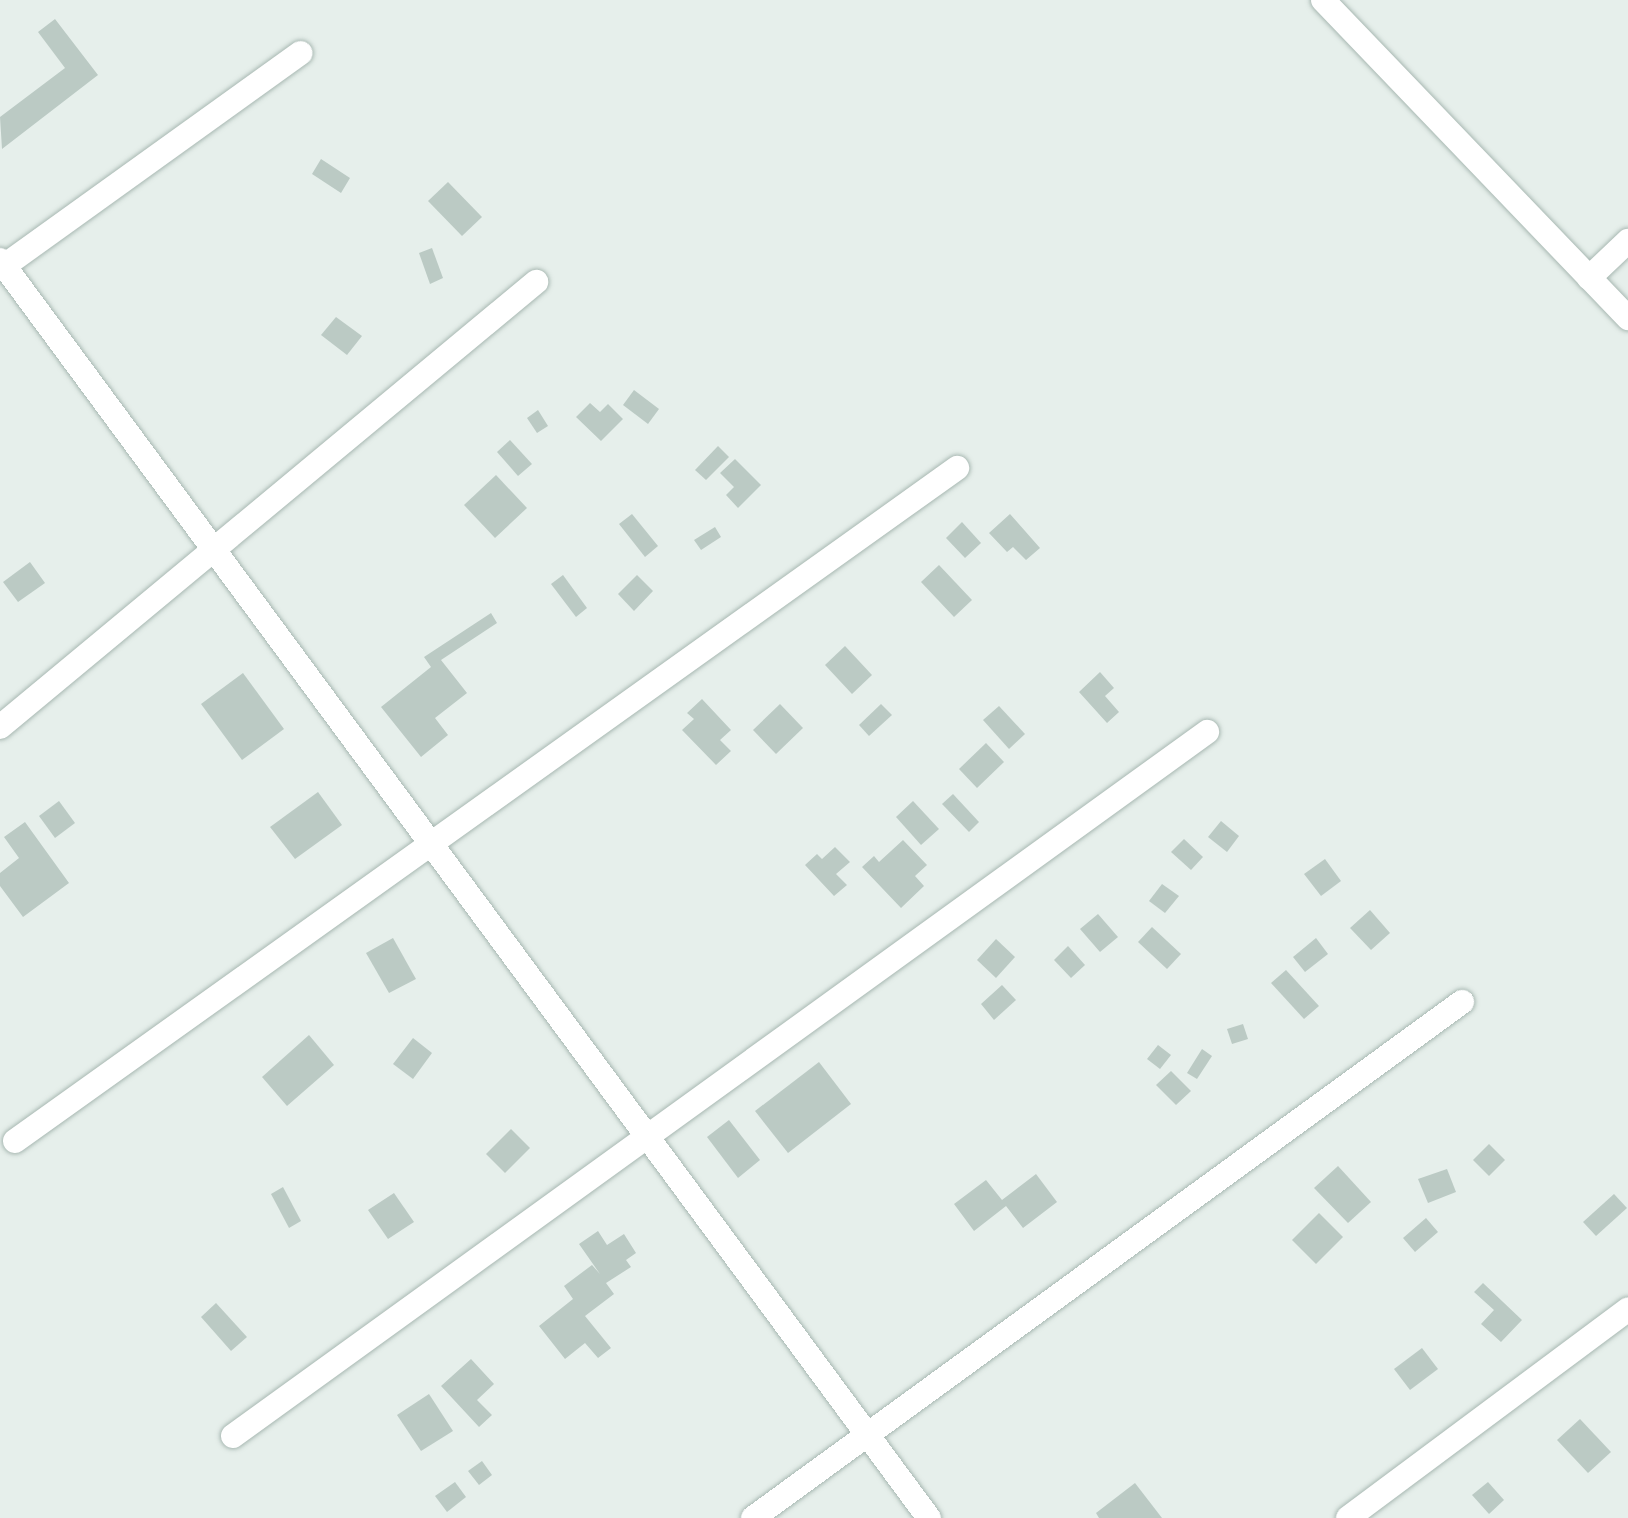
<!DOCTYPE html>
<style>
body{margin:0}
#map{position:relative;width:1628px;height:1518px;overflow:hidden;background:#e6efeb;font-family:"Alegreya Sans",sans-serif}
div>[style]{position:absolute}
.building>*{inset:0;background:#bbcac4}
.roads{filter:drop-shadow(0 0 2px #a8b8b2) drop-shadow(0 0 2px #a8b8b2)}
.minor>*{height:24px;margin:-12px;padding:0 12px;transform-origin:12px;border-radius:12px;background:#fff}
span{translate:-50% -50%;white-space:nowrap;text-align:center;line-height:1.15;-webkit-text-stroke:8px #f7fbf9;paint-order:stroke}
</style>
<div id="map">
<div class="building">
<div style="clip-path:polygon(55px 19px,98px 75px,2px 149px,0 117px,65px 68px,38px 32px)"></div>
<div style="clip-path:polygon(321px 159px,350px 178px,341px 193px,312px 174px)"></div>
<div style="clip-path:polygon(448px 182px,482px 217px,462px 236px,428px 201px)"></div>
<div style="clip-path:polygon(432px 248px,443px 278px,430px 284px,419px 253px)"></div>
<div style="clip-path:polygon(336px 317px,362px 336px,347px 355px,321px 335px)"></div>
<div style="clip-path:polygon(634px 390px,659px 409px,648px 424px,623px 405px)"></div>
<div style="clip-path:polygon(590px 403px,600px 412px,608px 404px,623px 419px,601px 441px,576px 417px)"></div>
<div style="clip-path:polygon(538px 410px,548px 426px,537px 433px,527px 418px)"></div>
<div style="clip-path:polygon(510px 440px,532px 464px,518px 476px,497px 452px)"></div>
<div style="clip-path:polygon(718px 446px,729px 457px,706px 480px,695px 470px)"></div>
<div style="clip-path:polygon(735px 459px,761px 485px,738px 508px,726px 495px,734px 487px,720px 473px)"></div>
<div style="clip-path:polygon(496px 475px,527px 508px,495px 538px,464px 505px)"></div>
<div style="clip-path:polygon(632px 514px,658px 546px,645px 557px,619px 524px)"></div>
<div style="clip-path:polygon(1010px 514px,1040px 548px,1026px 560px,1013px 547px,1007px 552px,989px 533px)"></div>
<div style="clip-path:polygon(962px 522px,981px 543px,965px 558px,946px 538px)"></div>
<div style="clip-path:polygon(715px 527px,721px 537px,701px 550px,694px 540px)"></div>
<div style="clip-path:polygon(30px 562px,45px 583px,18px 602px,3px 582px)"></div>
<div style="clip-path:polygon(939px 565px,972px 600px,954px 617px,921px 582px)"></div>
<div style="clip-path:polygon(563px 575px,587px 608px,576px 617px,551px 584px)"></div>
<div style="clip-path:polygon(637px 575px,653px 591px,634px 611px,618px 594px)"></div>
<div style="clip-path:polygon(491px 613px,497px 623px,441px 660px,467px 693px,435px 718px,448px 735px,421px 757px,381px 707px,431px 667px,424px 657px)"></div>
<div style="clip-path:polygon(845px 646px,872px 675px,852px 694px,825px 665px)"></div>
<div style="clip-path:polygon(1100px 672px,1114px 688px,1105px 696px,1119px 712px,1107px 723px,1079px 692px)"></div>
<div style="clip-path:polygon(243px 673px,284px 729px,242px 760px,201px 704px)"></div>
<div style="clip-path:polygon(702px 699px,731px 730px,720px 740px,731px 751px,716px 765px,682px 730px,694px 719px,687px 713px)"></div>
<div style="clip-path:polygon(780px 704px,803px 728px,776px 754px,753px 730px)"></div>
<div style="clip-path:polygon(881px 704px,892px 715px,869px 736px,859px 725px)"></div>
<div style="clip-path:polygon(999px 706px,1025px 734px,1009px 749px,983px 720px)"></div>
<div style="clip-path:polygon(986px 743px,1004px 762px,977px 788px,959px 769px)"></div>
<div style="clip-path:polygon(318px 792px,342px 825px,295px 859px,270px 827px)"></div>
<div style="clip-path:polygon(953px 794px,979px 822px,969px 832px,942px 804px)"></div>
<div style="clip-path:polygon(59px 801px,75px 823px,55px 838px,39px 816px)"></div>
<div style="clip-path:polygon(913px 801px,939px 829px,921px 845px,896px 817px)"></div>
<div style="clip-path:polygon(1221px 821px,1239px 836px,1227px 852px,1208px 837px)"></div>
<div style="clip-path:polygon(25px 822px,69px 883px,23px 917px,0 886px,0 873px,19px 858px,4px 837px)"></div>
<div style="clip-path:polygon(1184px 839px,1203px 857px,1191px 870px,1171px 852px)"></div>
<div style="clip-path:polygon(903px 840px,927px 865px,915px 876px,924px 886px,901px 908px,862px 867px,874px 856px,879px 862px)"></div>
<div style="clip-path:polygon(835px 847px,850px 862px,836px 874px,847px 885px,834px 896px,805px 865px,817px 854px,822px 859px)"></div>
<div style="clip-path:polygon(1325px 859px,1341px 881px,1321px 896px,1304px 874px)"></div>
<div style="clip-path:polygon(1162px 884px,1179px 896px,1165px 913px,1149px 901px)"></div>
<div style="clip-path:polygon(1370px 910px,1390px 933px,1371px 950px,1350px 928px)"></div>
<div style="clip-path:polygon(1098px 914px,1118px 937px,1100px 952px,1080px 929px)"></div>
<div style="clip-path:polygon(1152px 927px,1181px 954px,1167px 969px,1138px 942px)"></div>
<div style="clip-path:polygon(393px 938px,416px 979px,389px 993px,366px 953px)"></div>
<div style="clip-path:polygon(1316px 938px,1328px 954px,1305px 972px,1293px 957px)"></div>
<div style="clip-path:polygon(996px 939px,1015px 957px,996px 978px,977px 960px)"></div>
<div style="clip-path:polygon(1068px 946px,1085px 965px,1071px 978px,1054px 960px)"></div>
<div style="clip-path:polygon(1286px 970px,1319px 1006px,1304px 1019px,1271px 983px)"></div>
<div style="clip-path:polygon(1002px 985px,1016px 1000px,994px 1020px,981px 1004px)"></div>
<div style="clip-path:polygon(1243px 1024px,1248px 1039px,1232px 1044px,1227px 1029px)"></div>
<div style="clip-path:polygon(309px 1035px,334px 1065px,287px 1106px,262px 1077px)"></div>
<div style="clip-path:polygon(413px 1038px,432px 1053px,413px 1079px,393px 1064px)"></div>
<div style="clip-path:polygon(1158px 1045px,1171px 1055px,1160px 1069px,1147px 1059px)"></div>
<div style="clip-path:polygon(1202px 1049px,1212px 1056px,1197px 1079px,1187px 1073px)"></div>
<div style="clip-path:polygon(819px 1062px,851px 1104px,788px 1153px,755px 1111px)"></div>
<div style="clip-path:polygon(1171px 1071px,1191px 1091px,1176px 1105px,1156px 1085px)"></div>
<div style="clip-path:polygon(729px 1120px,760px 1160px,738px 1178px,707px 1137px)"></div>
<div style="clip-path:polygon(511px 1129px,530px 1148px,505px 1173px,486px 1154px)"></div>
<div style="clip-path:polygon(1489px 1144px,1505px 1160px,1489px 1176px,1473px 1160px)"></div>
<div style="clip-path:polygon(1338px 1166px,1371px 1202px,1348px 1223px,1314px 1188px)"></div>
<div style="clip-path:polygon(1447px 1169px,1456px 1192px,1428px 1203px,1418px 1179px)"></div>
<div style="clip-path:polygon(1036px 1174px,1057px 1202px,1023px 1228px,1006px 1206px,974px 1231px,954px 1204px,986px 1180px,1002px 1200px)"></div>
<div style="clip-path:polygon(283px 1187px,301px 1221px,289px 1228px,271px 1194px)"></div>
<div style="clip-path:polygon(394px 1193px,414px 1222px,388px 1239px,368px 1210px)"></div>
<div style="clip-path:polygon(1614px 1194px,1627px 1208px,1596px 1236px,1583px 1222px)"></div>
<div style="clip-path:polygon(1319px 1213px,1343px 1237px,1316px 1264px,1292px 1240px)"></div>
<div style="clip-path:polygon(1426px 1218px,1438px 1232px,1415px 1252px,1403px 1238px)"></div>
<div style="clip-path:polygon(598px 1231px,607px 1245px,624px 1234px,636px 1253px,626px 1260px,631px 1267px,606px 1283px,614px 1294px,585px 1316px,611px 1348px,598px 1358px,585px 1343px,565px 1359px,539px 1326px,573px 1299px,564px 1286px,592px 1265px,600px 1274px,579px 1244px)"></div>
<div style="clip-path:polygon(1483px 1283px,1522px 1320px,1501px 1342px,1481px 1324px,1494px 1310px,1474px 1292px)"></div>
<div style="clip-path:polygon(216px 1303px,247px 1337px,231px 1351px,201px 1317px)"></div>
<div style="clip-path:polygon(1422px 1348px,1438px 1369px,1410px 1390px,1394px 1369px)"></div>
<div style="clip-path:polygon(471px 1359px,494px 1384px,477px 1400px,492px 1415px,479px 1427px,441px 1386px)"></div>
<div style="clip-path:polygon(429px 1394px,453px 1431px,421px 1451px,397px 1415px)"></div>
<div style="clip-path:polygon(1580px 1419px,1611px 1452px,1588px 1473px,1557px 1440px)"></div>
<div style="clip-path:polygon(482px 1461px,492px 1475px,479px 1485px,468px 1471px)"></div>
<div style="clip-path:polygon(455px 1482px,466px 1497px,447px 1512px,435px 1496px)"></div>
<div style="clip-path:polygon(1488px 1482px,1504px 1500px,1489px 1514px,1472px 1495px)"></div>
<div style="clip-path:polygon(1135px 1483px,1162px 1518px,1099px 1518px,1096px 1513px)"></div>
</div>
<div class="roads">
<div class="minor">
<div style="left:1323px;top:0;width:441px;rotate:46.2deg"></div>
<div style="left:0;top:260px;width:1564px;rotate:53.56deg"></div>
<div style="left:0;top:269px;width:370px;rotate:-35.7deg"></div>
<div style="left:1589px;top:278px;width:54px;rotate:-43.5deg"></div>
<div style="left:0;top:727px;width:697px;rotate:-39.7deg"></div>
<div style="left:15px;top:1141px;width:1158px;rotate:-35.54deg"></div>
<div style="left:233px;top:1436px;width:1202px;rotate:-35.86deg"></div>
<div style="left:753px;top:1518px;width:877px;rotate:-36.05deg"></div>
<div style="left:1348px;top:1518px;width:349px;rotate:-36.7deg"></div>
</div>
</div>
</div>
